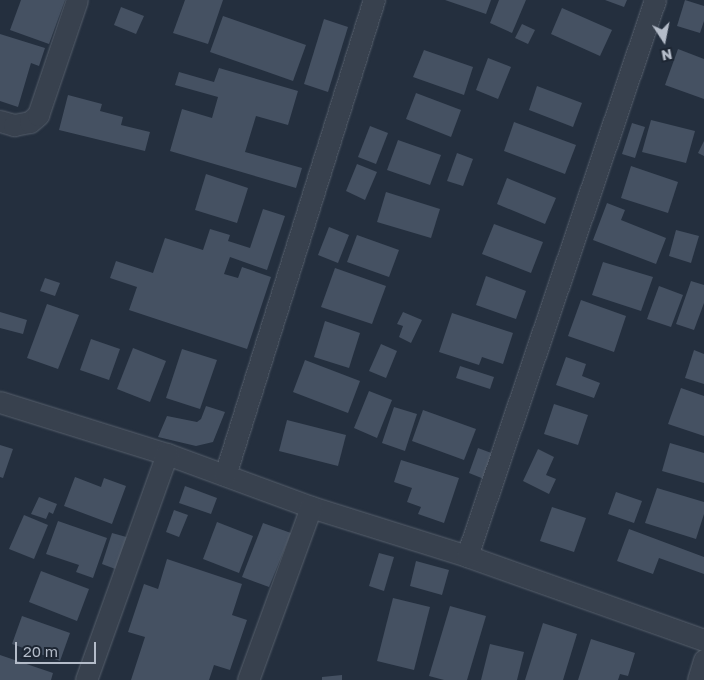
<!DOCTYPE html>
<style>
body{margin:0}
#map{position:relative;width:704px;height:680px;overflow:hidden;background:#242f3e;font-family:"Golos Text",sans-serif}
div>[style]{position:absolute}
.building>*{inset:0;background:#455162}
.roads{filter:drop-shadow(0 0 1px #565f6c) drop-shadow(0 0 1px #565f6c)}
.street>*{height:21px;margin:-10.5px;padding:0 10.5px;transform-origin:10.5px;border-radius:10.5px;background:#38414e}
span{translate:-50% -50%;white-space:nowrap;text-align:center;line-height:1.15;-webkit-text-stroke:4px #1d2633;paint-order:stroke}
.north{position:absolute;left:639px;top:15px;width:50px;height:50px;-webkit-text-stroke:4px #1d2633;paint-order:stroke;rotate:169deg;font-size:14px;font-weight:700;line-height:20px;text-align:center;color:#b4bcc9}
.north::after{content:'';display:block;margin:auto;width:18px;height:22px;background:#b4bcc9;clip-path:polygon(50% 0,100% 100%,50% 72%,0 100%)}
.scale{position:absolute;left:15px;top:642px;width:81px;height:22px;box-sizing:border-box;border:2px solid #b4bcc9;border-top:0;padding-left:6px;font-size:15px;line-height:18px;white-space:nowrap;color:#b4bcc9;-webkit-text-stroke:4px #1d2633;paint-order:stroke}
</style>
<div id="map">
<div class="building">
<div style="clip-path:polygon(21px 0,65px 0,49px 44px,10px 30px)"></div>
<div style="clip-path:polygon(185px 0,223px 0,208px 44px,173px 33px)"></div>
<div style="clip-path:polygon(445px 0,491px 0,486px 14px)"></div>
<div style="clip-path:polygon(499px 0,526px 0,512px 33px,490px 23px)"></div>
<div style="clip-path:polygon(605px 0,627px 0,624px 7px)"></div>
<div style="clip-path:polygon(685px 0,704px 6px,704px 21px,700px 33px,677px 26px)"></div>
<div style="clip-path:polygon(121px 7px,144px 16px,136px 34px,114px 25px)"></div>
<div style="clip-path:polygon(562px 8px,612px 30px,600px 56px,551px 34px)"></div>
<div style="clip-path:polygon(223px 16px,306px 45px,293px 81px,210px 52px)"></div>
<div style="clip-path:polygon(324px 19px,348px 27px,328px 92px,304px 84px)"></div>
<div style="clip-path:polygon(522px 24px,535px 30px,528px 44px,515px 38px)"></div>
<div style="clip-path:polygon(0 34px,45px 48px,39px 66px,31px 63px,18px 107px,0 101px)"></div>
<div style="clip-path:polygon(678px 49px,704px 59px,704px 99px,665px 85px)"></div>
<div style="clip-path:polygon(424px 50px,473px 67px,464px 95px,413px 77px)"></div>
<div style="clip-path:polygon(488px 58px,511px 67px,498px 99px,476px 90px)"></div>
<div style="clip-path:polygon(219px 68px,298px 91px,288px 125px,256px 116px,245px 152px,302px 168px,296px 188px,170px 151px,182px 109px,212px 118px,218px 97px,175px 85px,179px 72px,214px 82px)"></div>
<div style="clip-path:polygon(537px 86px,582px 103px,573px 127px,529px 110px)"></div>
<div style="clip-path:polygon(416px 93px,461px 110px,451px 137px,406px 119px)"></div>
<div style="clip-path:polygon(68px 95px,102px 104px,100px 111px,123px 117px,121px 125px,150px 132px,145px 151px,59px 130px)"></div>
<div style="clip-path:polygon(651px 120px,695px 131px,686px 163px,642px 152px)"></div>
<div style="clip-path:polygon(514px 122px,576px 145px,565px 174px,504px 151px)"></div>
<div style="clip-path:polygon(632px 123px,645px 127px,635px 158px,622px 154px)"></div>
<div style="clip-path:polygon(370px 126px,388px 133px,376px 164px,358px 157px)"></div>
<div style="clip-path:polygon(398px 140px,441px 155px,430px 185px,387px 170px)"></div>
<div style="clip-path:polygon(704px 141px,704px 156px,698px 153px)"></div>
<div style="clip-path:polygon(457px 153px,473px 159px,463px 186px,447px 181px)"></div>
<div style="clip-path:polygon(357px 164px,377px 172px,365px 200px,346px 191px)"></div>
<div style="clip-path:polygon(631px 166px,678px 182px,668px 213px,621px 198px)"></div>
<div style="clip-path:polygon(206px 174px,248px 188px,237px 223px,195px 210px)"></div>
<div style="clip-path:polygon(507px 178px,556px 198px,545px 224px,497px 204px)"></div>
<div style="clip-path:polygon(386px 192px,440px 209px,431px 238px,377px 222px)"></div>
<div style="clip-path:polygon(607px 203px,625px 210px,621px 220px,666px 238px,656px 264px,593px 240px)"></div>
<div style="clip-path:polygon(263px 209px,285px 216px,267px 270px,230px 257px,224px 274px,238px 278px,242px 267px,271px 277px,247px 349px,129px 310px,137px 287px,110px 278px,116px 261px,153px 273px,165px 238px,203px 250px,210px 229px,230px 235px,228px 241px,250px 248px)"></div>
<div style="clip-path:polygon(494px 224px,543px 242px,531px 273px,482px 254px)"></div>
<div style="clip-path:polygon(329px 227px,349px 235px,338px 263px,318px 255px)"></div>
<div style="clip-path:polygon(676px 230px,699px 236px,691px 263px,669px 256px)"></div>
<div style="clip-path:polygon(357px 235px,399px 250px,389px 277px,347px 262px)"></div>
<div style="clip-path:polygon(603px 262px,653px 277px,641px 311px,592px 295px)"></div>
<div style="clip-path:polygon(335px 268px,386px 286px,372px 324px,321px 307px)"></div>
<div style="clip-path:polygon(486px 276px,526px 291px,516px 319px,476px 305px)"></div>
<div style="clip-path:polygon(45px 278px,60px 283px,55px 296px,40px 291px)"></div>
<div style="clip-path:polygon(691px 281px,704px 285px,704px 303px,694px 330px,676px 324px)"></div>
<div style="clip-path:polygon(659px 286px,683px 295px,671px 327px,647px 319px)"></div>
<div style="clip-path:polygon(581px 300px,626px 316px,614px 352px,568px 336px)"></div>
<div style="clip-path:polygon(47px 304px,79px 315px,58px 369px,27px 358px)"></div>
<div style="clip-path:polygon(0 312px,27px 320px,23px 334px,0 328px)"></div>
<div style="clip-path:polygon(403px 312px,422px 320px,411px 343px,399px 337px,403px 326px,397px 324px)"></div>
<div style="clip-path:polygon(452px 313px,513px 333px,503px 364px,482px 357px,479px 365px,439px 352px)"></div>
<div style="clip-path:polygon(325px 321px,360px 333px,349px 368px,314px 357px)"></div>
<div style="clip-path:polygon(91px 339px,120px 349px,109px 380px,80px 370px)"></div>
<div style="clip-path:polygon(381px 344px,397px 351px,386px 378px,369px 371px)"></div>
<div style="clip-path:polygon(133px 348px,166px 361px,150px 402px,117px 389px)"></div>
<div style="clip-path:polygon(182px 349px,217px 360px,200px 409px,166px 398px)"></div>
<div style="clip-path:polygon(694px 350px,704px 354px,704px 384px,685px 378px)"></div>
<div style="clip-path:polygon(566px 357px,586px 364px,582px 376px,600px 383px,594px 398px,556px 385px)"></div>
<div style="clip-path:polygon(305px 360px,360px 381px,348px 413px,293px 392px)"></div>
<div style="clip-path:polygon(460px 366px,494px 377px,490px 389px,456px 378px)"></div>
<div style="clip-path:polygon(681px 388px,704px 396px,704px 436px,668px 424px)"></div>
<div style="clip-path:polygon(369px 391px,392px 400px,377px 438px,354px 428px)"></div>
<div style="clip-path:polygon(554px 404px,588px 415px,578px 445px,544px 434px)"></div>
<div style="clip-path:polygon(206px 406px,225px 412px,213px 442px,196px 446px,158px 437px,167px 416px,197px 422px,201px 419px)"></div>
<div style="clip-path:polygon(394px 407px,417px 414px,405px 451px,382px 443px)"></div>
<div style="clip-path:polygon(423px 410px,476px 429px,464px 460px,412px 441px)"></div>
<div style="clip-path:polygon(287px 420px,346px 435px,338px 466px,279px 451px)"></div>
<div style="clip-path:polygon(670px 443px,704px 453px,704px 483px,662px 471px)"></div>
<div style="clip-path:polygon(0 445px,13px 449px,3px 478px,0 477px)"></div>
<div style="clip-path:polygon(478px 448px,494px 454px,484px 479px,469px 473px)"></div>
<div style="clip-path:polygon(538px 449px,554px 457px,546px 475px,556px 479px,549px 494px,523px 481px)"></div>
<div style="clip-path:polygon(401px 460px,459px 478px,444px 523px,418px 514px,421px 507px,407px 502px,412px 488px,394px 482px)"></div>
<div style="clip-path:polygon(75px 477px,101px 487px,104px 478px,126px 486px,112px 524px,64px 506px)"></div>
<div style="clip-path:polygon(185px 486px,217px 498px,211px 514px,179px 503px)"></div>
<div style="clip-path:polygon(657px 488px,704px 502px,704px 514px,696px 539px,645px 523px)"></div>
<div style="clip-path:polygon(616px 492px,642px 501px,634px 523px,608px 514px)"></div>
<div style="clip-path:polygon(39px 497px,57px 504px,53px 514px,49px 512px,46px 519px,31px 514px)"></div>
<div style="clip-path:polygon(552px 507px,586px 518px,574px 552px,540px 541px)"></div>
<div style="clip-path:polygon(174px 510px,188px 515px,179px 537px,166px 532px)"></div>
<div style="clip-path:polygon(24px 515px,48px 525px,34px 559px,9px 549px)"></div>
<div style="clip-path:polygon(58px 521px,107px 538px,93px 578px,76px 572px,79px 565px,46px 554px)"></div>
<div style="clip-path:polygon(217px 522px,253px 536px,239px 573px,203px 559px)"></div>
<div style="clip-path:polygon(263px 523px,291px 533px,269px 587px,242px 577px)"></div>
<div style="clip-path:polygon(629px 529px,704px 557px,704px 574px,659px 558px,653px 574px,617px 561px)"></div>
<div style="clip-path:polygon(112px 533px,130px 538px,118px 570px,102px 564px)"></div>
<div style="clip-path:polygon(379px 553px,394px 557px,384px 591px,369px 586px)"></div>
<div style="clip-path:polygon(167px 559px,242px 584px,232px 615px,247px 620px,230px 670px,214px 665px,209px 680px,131px 680px,145px 637px,128px 632px,144px 584px,158px 589px)"></div>
<div style="clip-path:polygon(416px 561px,449px 570px,442px 595px,410px 586px)"></div>
<div style="clip-path:polygon(41px 571px,89px 589px,77px 621px,29px 602px)"></div>
<div style="clip-path:polygon(393px 598px,430px 607px,414px 670px,377px 661px)"></div>
<div style="clip-path:polygon(450px 606px,486px 616px,467px 680px,444px 680px,429px 676px)"></div>
<div style="clip-path:polygon(22px 616px,70px 633px,60px 661px,12px 644px)"></div>
<div style="clip-path:polygon(543px 623px,577px 634px,563px 680px,525px 680px)"></div>
<div style="clip-path:polygon(591px 639px,635px 653px,628px 676px,620px 674px,618px 680px,578px 680px)"></div>
<div style="clip-path:polygon(490px 644px,524px 652px,517px 680px,481px 680px)"></div>
<div style="clip-path:polygon(0 655px,53px 673px,51px 680px,0 680px)"></div>
<div style="clip-path:polygon(342px 675px,342px 680px,322px 680px,322px 677px)"></div>
</div>
<div class="roads">
<div class="street">
<div style="left:0;top:121px;width:15px;rotate:16deg"></div>
<div style="left:14px;top:125px;width:16px;rotate:-11deg"></div>
<div style="left:30px;top:122px;width:11px;rotate:-41deg"></div>
<div style="left:38px;top:115px;width:121px;rotate:-71.3deg"></div>
<div style="left:0;top:402px;width:175px;rotate:17.3deg"></div>
<div style="left:167px;top:454px;width:153px;rotate:20.2deg"></div>
<div style="left:311px;top:507px;width:164px;rotate:17.4deg"></div>
<div style="left:467px;top:556px;width:251px;rotate:19.5deg"></div>
<div style="left:225px;top:475px;width:498px;rotate:-72.6deg"></div>
<div style="left:467px;top:556px;width:587px;rotate:-71.32deg"></div>
<div style="left:86px;top:680px;width:240px;rotate:-70.3deg"></div>
<div style="left:248px;top:680px;width:184px;rotate:-70deg"></div>
<div style="left:698px;top:680px;width:21px;rotate:-73deg"></div>
</div>
</div>
<div class="north">N</div>
<div class="scale">20 m</div>
</div>
